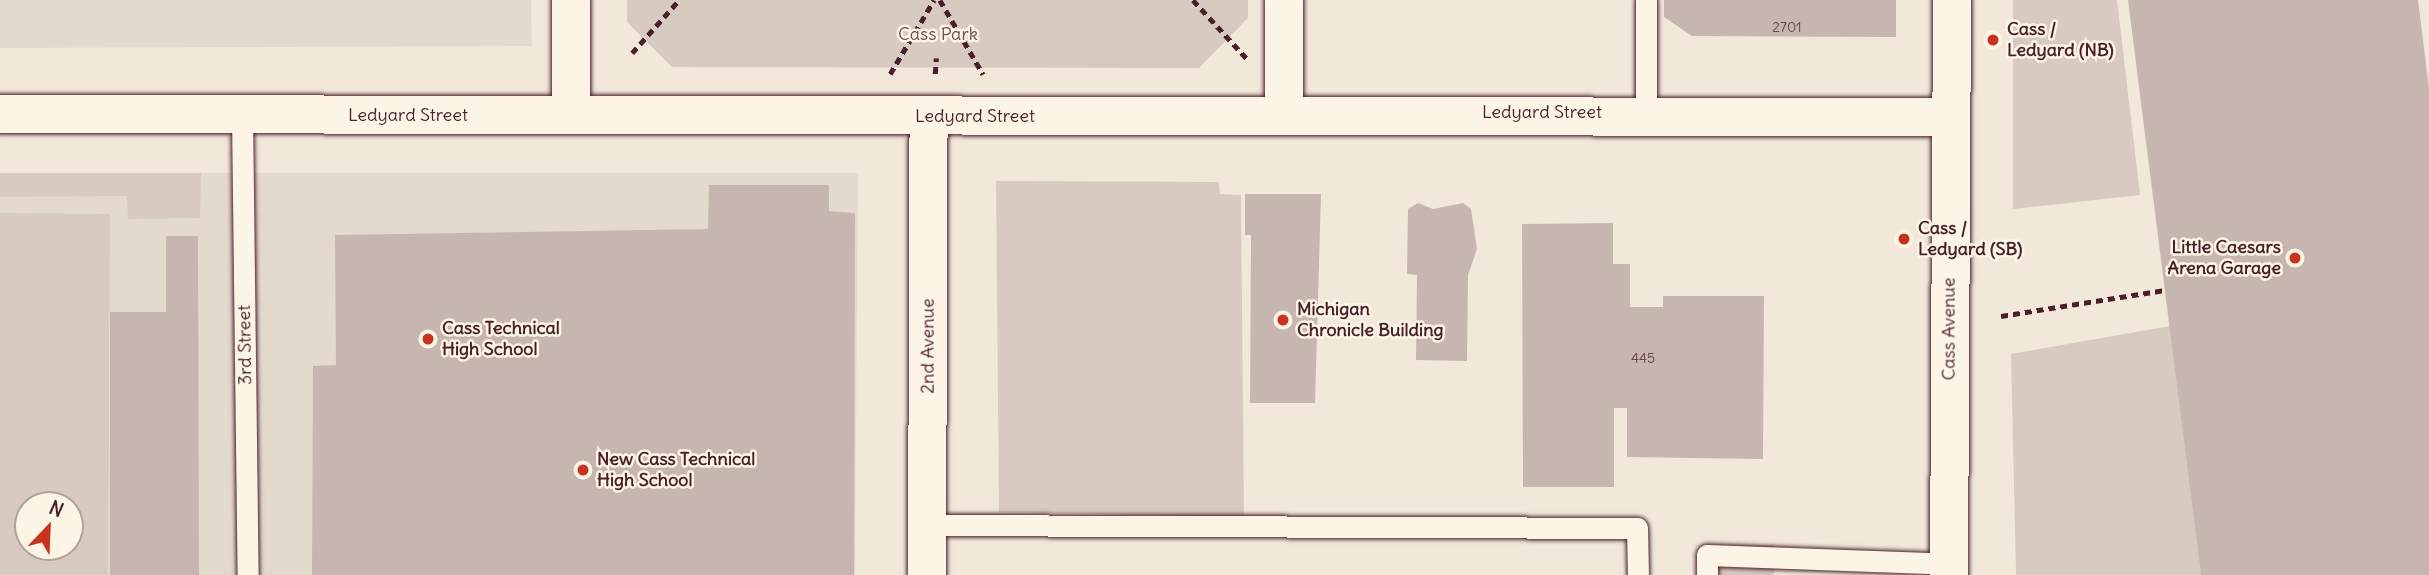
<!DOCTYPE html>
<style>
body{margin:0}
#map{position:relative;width:2429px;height:575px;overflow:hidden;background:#f1e8da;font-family:Delius,sans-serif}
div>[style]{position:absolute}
.built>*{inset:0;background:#e4d9cd}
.green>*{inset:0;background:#d8cac0}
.building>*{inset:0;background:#c7b6af}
.path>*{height:4.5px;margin-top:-2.25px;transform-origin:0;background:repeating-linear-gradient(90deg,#4a1f2b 0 7px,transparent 0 12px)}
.roads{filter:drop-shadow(0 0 2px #4a1f2b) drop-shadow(0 0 2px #4a1f2b)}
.service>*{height:21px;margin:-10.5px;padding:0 10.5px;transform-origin:10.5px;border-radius:10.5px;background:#fcf5e5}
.minor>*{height:38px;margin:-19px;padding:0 19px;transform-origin:19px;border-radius:19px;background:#fcf5e5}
.tertiary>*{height:38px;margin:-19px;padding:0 19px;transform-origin:19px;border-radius:19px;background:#fcf5e5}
.dots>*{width:19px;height:19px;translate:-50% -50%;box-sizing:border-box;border:4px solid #fcf5e5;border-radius:50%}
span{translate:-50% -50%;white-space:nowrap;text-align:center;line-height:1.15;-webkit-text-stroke:5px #fcf5e5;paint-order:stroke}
.number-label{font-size:14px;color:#69454c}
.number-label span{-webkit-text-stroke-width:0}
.poi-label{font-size:18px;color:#4a1f2b;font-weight:700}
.left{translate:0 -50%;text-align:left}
.right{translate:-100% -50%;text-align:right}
.park-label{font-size:18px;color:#6e4a50}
.street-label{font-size:18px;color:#4a1f2b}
.north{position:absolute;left:14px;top:491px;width:70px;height:70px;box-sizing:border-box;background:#fcf5e5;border:2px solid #b59f9b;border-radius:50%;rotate:23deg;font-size:19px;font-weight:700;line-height:28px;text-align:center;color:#4a1f2b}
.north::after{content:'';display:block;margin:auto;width:24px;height:32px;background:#c8321e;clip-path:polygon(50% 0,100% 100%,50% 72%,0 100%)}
</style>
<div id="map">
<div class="built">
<div style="clip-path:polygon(0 0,531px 0,532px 46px,0 48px)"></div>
<div style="clip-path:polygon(evenodd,0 173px,858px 173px,855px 575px,0 575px,0 173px,28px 505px,70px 505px,70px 547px,28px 547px,28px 505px)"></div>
</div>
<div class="green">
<div style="clip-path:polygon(627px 0,1248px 0,1248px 18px,1199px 68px,672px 67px,627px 22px)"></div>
<div style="clip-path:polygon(2013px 0,2117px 0,2140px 195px,2013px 209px)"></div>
<div style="clip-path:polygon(0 173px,201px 173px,200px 218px,128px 219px,127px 196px,0 197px)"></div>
<div style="clip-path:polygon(996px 181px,1219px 182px,1220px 194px,1241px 195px,1244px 517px,999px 512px)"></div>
<div style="clip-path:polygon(evenodd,0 213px,110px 214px,108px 575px,0 575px,0 213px,28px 505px,70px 505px,70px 547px,28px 547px,28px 505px)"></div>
<div style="clip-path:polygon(2170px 326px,2201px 575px,2016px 575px,2011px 354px)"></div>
<div style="clip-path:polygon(1714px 545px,1774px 545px,1774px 575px,1714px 575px)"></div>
</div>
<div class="building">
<div style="clip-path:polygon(1664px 0,1896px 0,1896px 37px,1692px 36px,1664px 17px)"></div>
<div style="clip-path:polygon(2128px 0,2418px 0,2429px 88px,2429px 575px,2201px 575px)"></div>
<div style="clip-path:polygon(709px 185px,829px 185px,829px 211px,855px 213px,854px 575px,312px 575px,313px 366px,336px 365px,335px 235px,708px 229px)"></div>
<div style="clip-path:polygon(1245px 194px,1321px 194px,1315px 403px,1250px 403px,1251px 235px,1245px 235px)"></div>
<div style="clip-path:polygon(1418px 203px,1433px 209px,1463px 203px,1471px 209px,1477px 249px,1468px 275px,1467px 361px,1416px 360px,1417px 275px,1407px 274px,1408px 209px)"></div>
<div style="clip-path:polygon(1613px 223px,1613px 264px,1630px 264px,1630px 307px,1663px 307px,1663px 296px,1764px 296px,1763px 459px,1627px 457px,1627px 408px,1614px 408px,1614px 487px,1523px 487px,1522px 224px)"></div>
<div style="clip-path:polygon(166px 236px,198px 236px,199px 575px,110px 575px,110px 312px,166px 312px)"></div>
</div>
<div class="path">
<div style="left:940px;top:0;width:86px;rotate:59.8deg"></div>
<div style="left:1193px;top:0;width:83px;rotate:47.4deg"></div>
<div style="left:632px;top:53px;width:71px;rotate:-48.4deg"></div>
<div style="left:890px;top:74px;width:86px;rotate:-59.3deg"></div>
<div style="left:935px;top:74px;width:16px;rotate:-86deg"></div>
<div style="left:2001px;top:316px;width:166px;rotate:-9deg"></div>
</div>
<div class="roads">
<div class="service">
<div style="left:1646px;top:112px;width:112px;rotate:-90deg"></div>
<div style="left:242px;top:114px;width:461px;rotate:89.3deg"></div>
<div style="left:928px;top:525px;width:709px;rotate:0.24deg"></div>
<div style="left:1637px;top:528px;width:47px;rotate:88.8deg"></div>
<div style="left:1707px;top:575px;width:20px;rotate:-90deg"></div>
<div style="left:1707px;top:555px;width:242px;rotate:2.1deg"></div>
</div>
<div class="minor">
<div style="left:0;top:114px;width:1950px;rotate:0.09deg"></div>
<div style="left:1284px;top:114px;width:114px;rotate:-90deg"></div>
<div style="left:571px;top:115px;width:115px;rotate:-90deg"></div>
<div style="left:927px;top:575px;width:459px;rotate:-89.8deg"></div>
</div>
<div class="tertiary">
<div style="left:1949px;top:575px;width:575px;rotate:-89.7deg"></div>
</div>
</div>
<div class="dots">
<div style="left:1993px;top:40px;background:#c8321e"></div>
<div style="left:1904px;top:239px;background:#c8321e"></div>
<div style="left:2295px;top:258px;background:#c8321e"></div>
<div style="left:1283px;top:320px;background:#c8321e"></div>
<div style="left:428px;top:339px;background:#c8321e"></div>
<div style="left:583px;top:470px;background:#c8321e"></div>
</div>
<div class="number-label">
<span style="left:1787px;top:27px">2701</span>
<span style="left:1643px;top:358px">445</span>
</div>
<div class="poi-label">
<span class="left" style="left:2007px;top:40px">Cass /<br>Ledyard (NB)</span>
<span class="left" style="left:1918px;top:239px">Cass /<br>Ledyard (SB)</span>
<span class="right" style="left:2281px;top:258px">Little Caesars<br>Arena Garage</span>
<span class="left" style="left:1297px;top:320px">Michigan<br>Chronicle Building</span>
<span class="left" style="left:442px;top:339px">Cass Technical<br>High School</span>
<span class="left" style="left:597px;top:470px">New Cass Technical<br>High School</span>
</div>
<div class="park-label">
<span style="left:938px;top:34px">Cass Park</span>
</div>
<div class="street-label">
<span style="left:1542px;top:112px">Ledyard Street</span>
<span style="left:408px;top:115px">Ledyard Street</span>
<span style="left:975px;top:116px">Ledyard Street</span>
<span style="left:1949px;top:329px;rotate:-90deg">Cass Avenue</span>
<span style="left:245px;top:345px;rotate:-91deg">3rd Street</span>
<span style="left:928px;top:346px;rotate:-90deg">2nd Avenue</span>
</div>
<div class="north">N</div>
</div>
